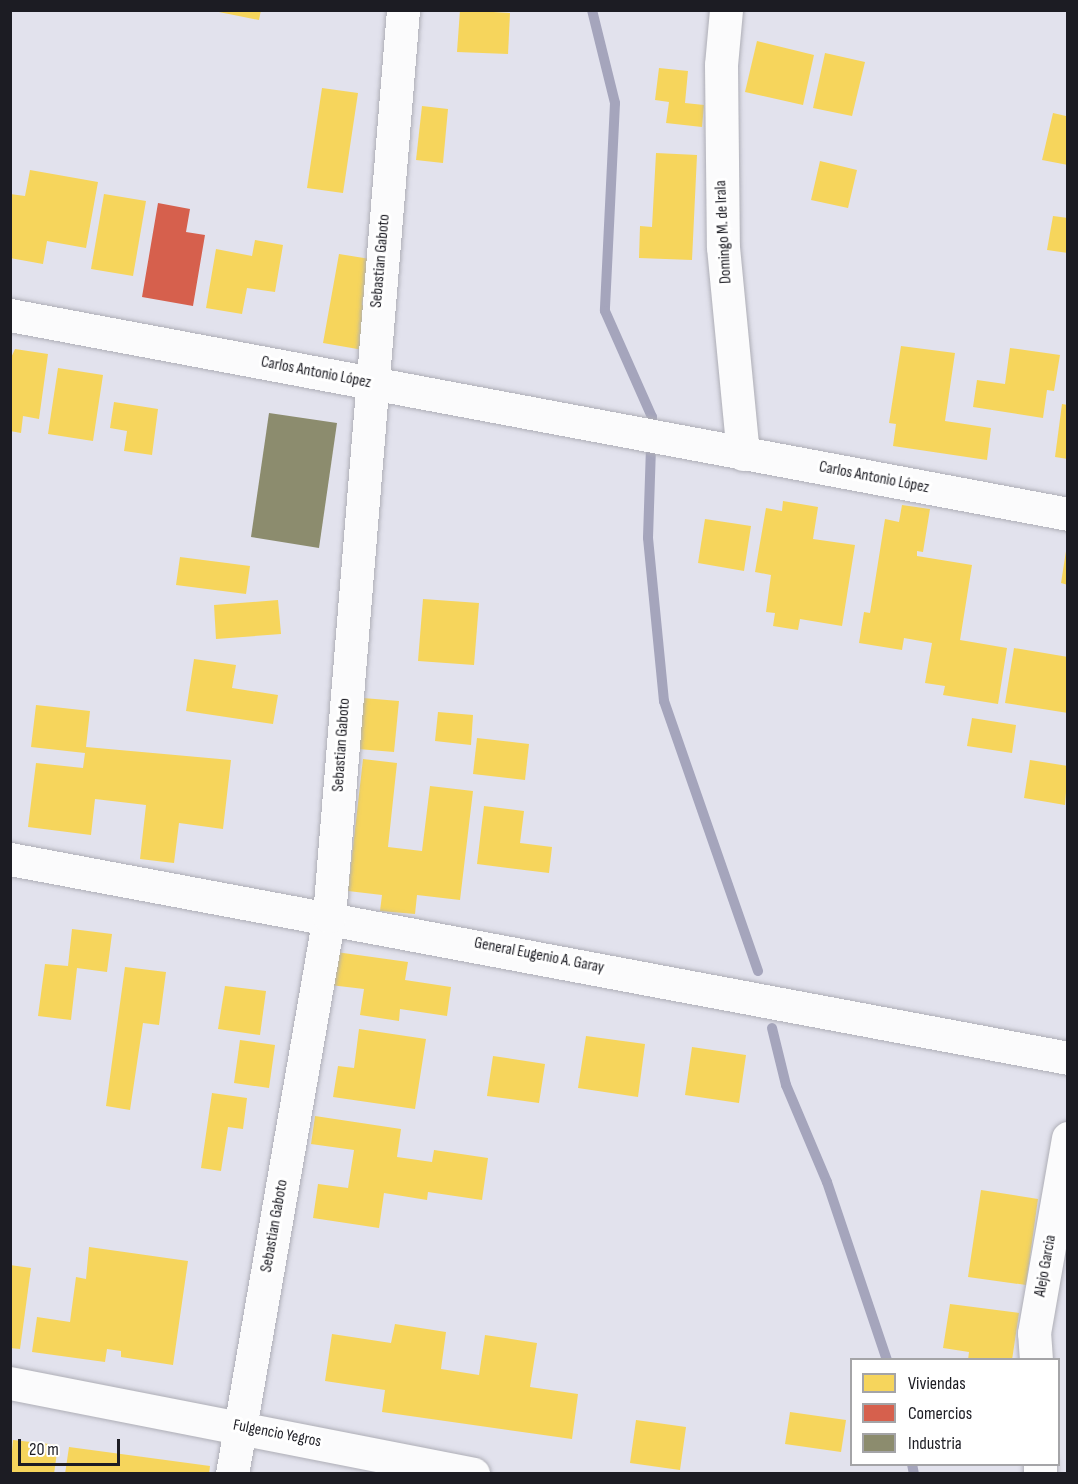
<!DOCTYPE html>
<meta charset="utf-8">
<style>
body{margin:0}
#map{position:relative;width:1078px;height:1484px;overflow:hidden;background:#e2e2ed;font-family:"Sofia Sans Condensed",sans-serif}
div>[style]{position:absolute}
.homes>*{inset:0;background:#f6d55c}
.shops>*{inset:0;background:#d6604d}
.industry>*{inset:0;background:#8c8c6e}
.stream>*{height:10px;margin:-5px;padding:0 5px;transform-origin:5px;border-radius:5px;background:#a5a5bc}
.roads{filter:drop-shadow(0 0 2px #aeaeb6) drop-shadow(0 0 2px #aeaeb6)}
.minor>*{height:33px;margin:-16.5px;padding:0 16.5px;transform-origin:16.5px;border-radius:16.5px;background:#fbfbfc}
span{translate:-50% -50%;white-space:nowrap;text-align:center;line-height:1.15;-webkit-text-stroke:6px #fff;paint-order:stroke}
.street-label{font-size:16px;color:#1c1c23}
.frame{position:absolute;inset:0;border:12px solid #1c1c23;pointer-events:none}
.legend{position:absolute;left:850px;top:1358px;width:210px;height:108px;box-sizing:border-box;background:#fff;border:2px solid #a4a4a7;margin:0;padding:8px 10px;list-style:none;font-size:18px;color:#1c1c23}
.legend li{display:flex;align-items:center;gap:12px;height:30px}
.legend b{width:30px;border:2px solid #a4a4a7}
.scale{position:absolute;left:18px;top:1439px;width:102px;height:27px;box-sizing:border-box;border:3px solid #1c1c23;border-top:0;padding-left:8px;font-size:18px;line-height:21px;white-space:nowrap;color:#1c1c23;-webkit-text-stroke:4px #fff;paint-order:stroke}
</style>
<div id="map">
<div class="homes">
<div style="clip-path:polygon(209px 10px,261px 10px,259px 20px)"></div>
<div style="clip-path:polygon(460px 10px,510px 13px,508px 54px,457px 52px)"></div>
<div style="clip-path:polygon(757px 41px,814px 55px,803px 105px,745px 92px)"></div>
<div style="clip-path:polygon(825px 53px,865px 62px,852px 116px,813px 108px)"></div>
<div style="clip-path:polygon(659px 68px,688px 71px,685px 103px,704px 105px,702px 127px,666px 123px,669px 102px,655px 100px)"></div>
<div style="clip-path:polygon(322px 88px,358px 93px,343px 193px,307px 188px)"></div>
<div style="clip-path:polygon(422px 106px,448px 109px,443px 163px,416px 160px)"></div>
<div style="clip-path:polygon(1068px 112px,1068px 165px,1042px 160px,1053px 113px,1066px 116px)"></div>
<div style="clip-path:polygon(656px 153px,697px 155px,692px 260px,639px 258px,640px 226px,652px 227px)"></div>
<div style="clip-path:polygon(820px 161px,857px 170px,848px 208px,811px 200px)"></div>
<div style="clip-path:polygon(30px 170px,98px 182px,86px 248px,47px 241px,43px 264px,10px 258px,10px 194px,25px 196px)"></div>
<div style="clip-path:polygon(104px 194px,146px 201px,133px 276px,91px 269px)"></div>
<div style="clip-path:polygon(1053px 216px,1068px 218px,1068px 253px,1047px 250px)"></div>
<div style="clip-path:polygon(255px 240px,283px 245px,275px 292px,247px 288px,242px 314px,206px 308px,216px 249px,252px 256px)"></div>
<div style="clip-path:polygon(339px 254px,370px 259px,362px 305px,376px 308px,369px 351px,323px 343px)"></div>
<div style="clip-path:polygon(901px 346px,955px 353px,945px 421px,991px 428px,987px 460px,893px 446px,896px 424px,889px 423px)"></div>
<div style="clip-path:polygon(1010px 348px,1060px 355px,1054px 391px,1047px 390px,1043px 418px,973px 407px,977px 380px,1005px 384px)"></div>
<div style="clip-path:polygon(15px 349px,48px 354px,39px 419px,23px 416px,21px 433px,10px 431px,10px 360px)"></div>
<div style="clip-path:polygon(58px 368px,103px 375px,93px 441px,48px 434px)"></div>
<div style="clip-path:polygon(114px 402px,158px 409px,152px 455px,124px 451px,127px 431px,110px 428px)"></div>
<div style="clip-path:polygon(1062px 404px,1068px 405px,1068px 459px,1055px 457px)"></div>
<div style="clip-path:polygon(783px 501px,818px 507px,813px 539px,855px 545px,842px 626px,800px 619px,798px 630px,773px 626px,775px 613px,766px 612px,771px 575px,755px 572px,766px 508px,782px 511px)"></div>
<div style="clip-path:polygon(902px 505px,930px 509px,923px 552px,917px 551px,917px 556px,972px 565px,960px 640px,1007px 648px,998px 704px,943px 695px,945px 686px,925px 683px,932px 643px,904px 638px,902px 650px,859px 643px,864px 612px,870px 613px,885px 519px,899px 522px)"></div>
<div style="clip-path:polygon(705px 519px,751px 526px,744px 571px,698px 563px)"></div>
<div style="clip-path:polygon(1066px 551px,1068px 551px,1068px 585px,1061px 583px)"></div>
<div style="clip-path:polygon(180px 557px,250px 566px,246px 594px,176px 585px)"></div>
<div style="clip-path:polygon(423px 599px,479px 603px,474px 665px,418px 661px)"></div>
<div style="clip-path:polygon(278px 600px,281px 634px,216px 639px,214px 605px)"></div>
<div style="clip-path:polygon(1014px 648px,1068px 657px,1068px 713px,1005px 703px)"></div>
<div style="clip-path:polygon(194px 659px,236px 665px,232px 688px,278px 695px,273px 724px,186px 711px)"></div>
<div style="clip-path:polygon(363px 698px,399px 701px,394px 752px,358px 749px)"></div>
<div style="clip-path:polygon(36px 705px,90px 711px,86px 747px,231px 760px,223px 829px,179px 823px,174px 863px,140px 859px,146px 805px,95px 799px,91px 835px,28px 827px,36px 763px,83px 768px,85px 753px,31px 747px)"></div>
<div style="clip-path:polygon(438px 712px,473px 715px,471px 745px,435px 741px)"></div>
<div style="clip-path:polygon(972px 718px,1016px 725px,1012px 753px,967px 746px)"></div>
<div style="clip-path:polygon(477px 738px,529px 744px,525px 780px,473px 774px)"></div>
<div style="clip-path:polygon(363px 759px,397px 763px,388px 847px,422px 851px,430px 786px,473px 791px,460px 900px,417px 895px,415px 914px,380px 911px,382px 895px,348px 891px)"></div>
<div style="clip-path:polygon(1030px 760px,1068px 766px,1065px 805px,1024px 798px)"></div>
<div style="clip-path:polygon(484px 806px,524px 811px,520px 843px,552px 847px,549px 873px,477px 864px)"></div>
<div style="clip-path:polygon(72px 929px,112px 934px,107px 972px,77px 968px,71px 1020px,38px 1016px,45px 964px,68px 966px)"></div>
<div style="clip-path:polygon(336px 952px,408px 962px,405px 980px,451px 987px,447px 1016px,400px 1009px,399px 1021px,360px 1015px,364px 989px,330px 985px)"></div>
<div style="clip-path:polygon(125px 967px,166px 972px,159px 1025px,143px 1023px,130px 1110px,106px 1106px)"></div>
<div style="clip-path:polygon(225px 986px,266px 991px,260px 1035px,218px 1029px)"></div>
<div style="clip-path:polygon(359px 1029px,426px 1039px,415px 1109px,333px 1097px,338px 1066px,354px 1068px)"></div>
<div style="clip-path:polygon(586px 1036px,645px 1044px,638px 1097px,578px 1088px)"></div>
<div style="clip-path:polygon(240px 1040px,275px 1045px,269px 1088px,234px 1083px)"></div>
<div style="clip-path:polygon(692px 1047px,746px 1055px,739px 1103px,685px 1095px)"></div>
<div style="clip-path:polygon(493px 1056px,545px 1064px,539px 1103px,487px 1096px)"></div>
<div style="clip-path:polygon(212px 1093px,247px 1098px,243px 1129px,228px 1127px,221px 1171px,201px 1168px)"></div>
<div style="clip-path:polygon(315px 1116px,401px 1129px,397px 1157px,432px 1162px,434px 1150px,488px 1158px,482px 1200px,428px 1192px,427px 1200px,384px 1193px,379px 1228px,313px 1218px,318px 1184px,348px 1188px,354px 1150px,311px 1144px)"></div>
<div style="clip-path:polygon(981px 1190px,1038px 1199px,1026px 1285px,968px 1277px)"></div>
<div style="clip-path:polygon(89px 1247px,188px 1261px,173px 1365px,121px 1357px,121px 1351px,107px 1349px,105px 1362px,32px 1352px,37px 1317px,70px 1322px,76px 1277px,86px 1279px)"></div>
<div style="clip-path:polygon(10px 1265px,31px 1268px,20px 1349px,10px 1348px)"></div>
<div style="clip-path:polygon(950px 1304px,1019px 1313px,1012px 1360px,968px 1360px,969px 1352px,943px 1348px)"></div>
<div style="clip-path:polygon(395px 1324px,446px 1332px,441px 1369px,479px 1375px,485px 1335px,537px 1343px,530px 1387px,578px 1394px,572px 1439px,382px 1412px,385px 1390px,325px 1381px,332px 1334px,391px 1343px)"></div>
<div style="clip-path:polygon(790px 1412px,846px 1420px,841px 1452px,785px 1444px)"></div>
<div style="clip-path:polygon(636px 1420px,686px 1427px,680px 1470px,630px 1463px)"></div>
<div style="clip-path:polygon(13px 1440px,58px 1445px,54px 1474px,10px 1474px)"></div>
<div style="clip-path:polygon(69px 1447px,210px 1466px,209px 1474px,65px 1474px)"></div>
</div>
<div class="shops">
<div style="clip-path:polygon(158px 203px,190px 209px,186px 232px,205px 235px,193px 306px,142px 297px)"></div>
</div>
<div class="industry">
<div style="clip-path:polygon(269px 413px,337px 423px,319px 548px,251px 537px)"></div>
</div>
<div class="stream">
<div style="left:592px;top:10px;width:96px;rotate:76.1deg"></div>
<div style="left:615px;top:103px;width:208px;rotate:92.8deg"></div>
<div style="left:605px;top:311px;width:116px;rotate:66.1deg"></div>
<div style="left:652px;top:417px;width:121px;rotate:91.9deg"></div>
<div style="left:648px;top:538px;width:164px;rotate:84.4deg"></div>
<div style="left:664px;top:701px;width:286px;rotate:70.8deg"></div>
<div style="left:772px;top:1028px;width:59px;rotate:76.2deg"></div>
<div style="left:786px;top:1085px;width:105px;rotate:67.1deg"></div>
<div style="left:827px;top:1182px;width:188px;rotate:71.4deg"></div>
<div style="left:912px;top:1464px;width:10px;rotate:79deg"></div>
</div>
<div class="roads">
<div class="minor">
<div style="left:726px;top:10px;width:55px;rotate:95.2deg"></div>
<div style="left:721px;top:65px;width:182px;rotate:89.4deg"></div>
<div style="left:723px;top:247px;width:208px;rotate:84.5deg"></div>
<div style="left:10px;top:315px;width:1077px;rotate:10.65deg"></div>
<div style="left:10px;top:859px;width:1077px;rotate:10.65deg"></div>
<div style="left:1036px;top:1360px;width:27px;rotate:-94deg"></div>
<div style="left:1034px;top:1333px;width:198px;rotate:-80.1deg"></div>
<div style="left:10px;top:1383px;width:472px;rotate:11.1deg"></div>
<div style="left:1040px;top:1464px;width:10px;rotate:90deg"></div>
<div style="left:232px;top:1474px;width:566px;rotate:-80.14deg"></div>
<div style="left:329px;top:916px;width:909px;rotate:-85.33deg"></div>
</div>
</div>
<div class="street-label">
<span style="left:724px;top:232px;rotate:-93deg">Domingo M. de Irala</span>
<span style="left:381px;top:261px;rotate:-85deg">Sebastian Gaboto</span>
<span style="left:316px;top:373px;rotate:11deg">Carlos Antonio López</span>
<span style="left:874px;top:478px;rotate:11deg">Carlos Antonio López</span>
<span style="left:342px;top:745px;rotate:-86deg">Sebastian Gaboto</span>
<span style="left:539px;top:956px;rotate:11deg">General Eugenio A. Garay</span>
<span style="left:275px;top:1226px;rotate:-80deg">Sebastian Gaboto</span>
<span style="left:1046px;top:1266px;rotate:-80deg">Alejo Garcia</span>
<span style="left:277px;top:1434px;rotate:11deg">Fulgencio Yegros</span>
</div>
<div class="frame"></div>
<ul class="legend">
<li><b style="height:16px;background:#f6d55c"></b>Viviendas</li>
<li><b style="height:16px;background:#d6604d"></b>Comercios</li>
<li><b style="height:16px;background:#8c8c6e"></b>Industria</li>
</ul>
<div class="scale">20 m</div>
</div>
